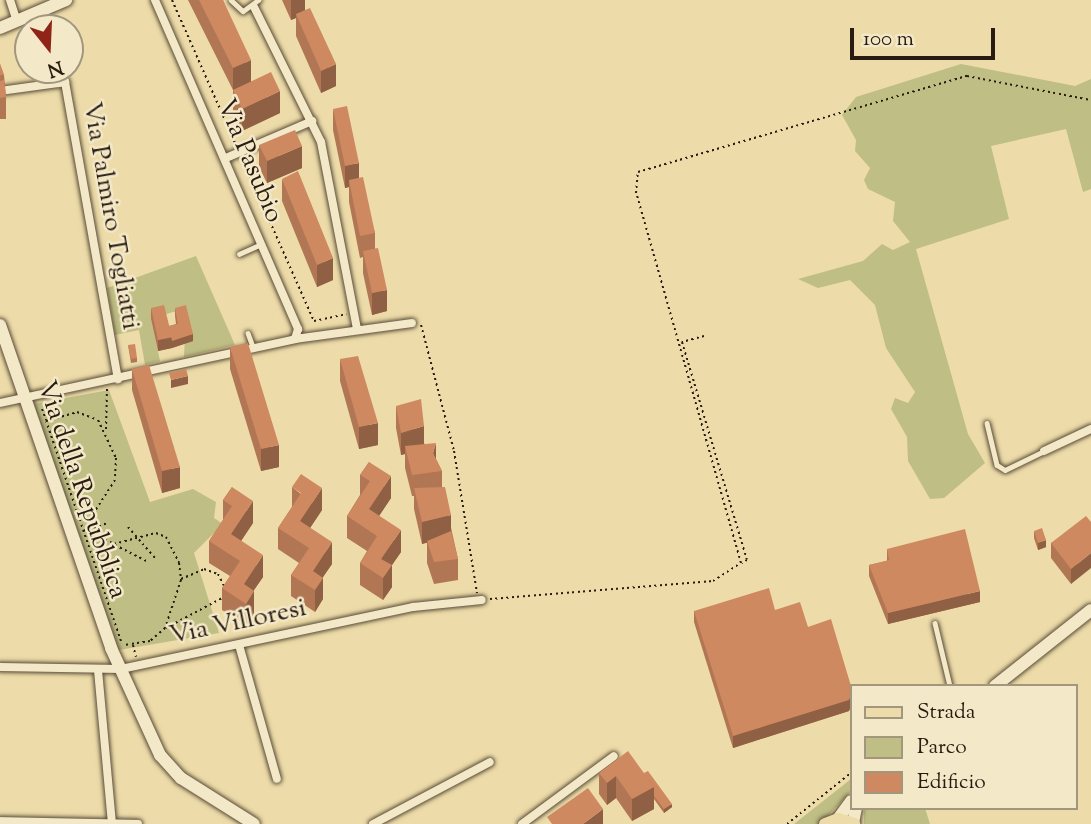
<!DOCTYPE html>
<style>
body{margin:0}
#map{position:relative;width:1091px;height:824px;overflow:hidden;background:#eddca9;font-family:"Sorts Mill Goudy",serif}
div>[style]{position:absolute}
.green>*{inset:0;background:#bfbe84}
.path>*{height:2px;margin-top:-1px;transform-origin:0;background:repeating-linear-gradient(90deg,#281b12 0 2px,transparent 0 5.5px)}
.roads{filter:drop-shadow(0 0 2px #594b38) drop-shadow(0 0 2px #594b38)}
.lane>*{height:4.5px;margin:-2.25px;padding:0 2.25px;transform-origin:2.25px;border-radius:2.25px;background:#f3e8c7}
.street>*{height:8px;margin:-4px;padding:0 4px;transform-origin:4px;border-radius:4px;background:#f3e8c7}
.secondary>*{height:12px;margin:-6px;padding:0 6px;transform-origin:6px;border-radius:6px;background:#f3e8c7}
.primary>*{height:12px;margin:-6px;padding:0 6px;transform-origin:6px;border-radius:6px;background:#eddca9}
.wall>*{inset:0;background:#b17653}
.shaded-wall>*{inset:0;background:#906044}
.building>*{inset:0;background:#ce8961}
span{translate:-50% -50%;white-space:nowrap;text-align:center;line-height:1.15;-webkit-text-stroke:5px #f3e8c7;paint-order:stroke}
.street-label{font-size:26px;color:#281b12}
.legend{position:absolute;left:850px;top:684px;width:228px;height:126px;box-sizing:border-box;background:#f3e8c7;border:2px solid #a2967f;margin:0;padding:9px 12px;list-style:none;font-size:21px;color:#281b12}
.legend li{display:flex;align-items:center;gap:14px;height:35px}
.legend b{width:35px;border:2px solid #a2967f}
.north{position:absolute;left:14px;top:14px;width:70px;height:70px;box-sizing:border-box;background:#f3e8c7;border:2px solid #a2967f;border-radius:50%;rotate:162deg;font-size:19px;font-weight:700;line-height:28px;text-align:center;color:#281b12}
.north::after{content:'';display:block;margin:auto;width:24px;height:32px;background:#8f2418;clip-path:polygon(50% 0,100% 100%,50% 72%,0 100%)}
.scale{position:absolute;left:850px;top:28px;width:145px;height:32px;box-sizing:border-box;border:4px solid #281b12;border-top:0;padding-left:9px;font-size:21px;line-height:24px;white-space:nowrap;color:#281b12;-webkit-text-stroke:5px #f3e8c7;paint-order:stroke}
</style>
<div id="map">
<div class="green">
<div style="clip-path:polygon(961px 64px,1075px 86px,1091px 79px,1091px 189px,1083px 192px,1066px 129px,991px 146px,1009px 219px,916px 249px,968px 434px,985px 463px,944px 498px,930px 499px,908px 461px,907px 437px,891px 409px,895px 398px,908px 403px,915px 392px,886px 348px,875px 305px,850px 280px,818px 288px,798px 279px,863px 261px,882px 244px,893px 250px,910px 242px,893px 221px,895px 202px,868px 189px,864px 180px,870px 168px,855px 151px,856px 140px,842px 115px,856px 97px)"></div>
<div style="clip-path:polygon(196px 256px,235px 345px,184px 357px,186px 313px,173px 312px,151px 319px,160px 361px,145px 365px,139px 330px,115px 335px,107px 288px)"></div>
<div style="clip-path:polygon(109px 390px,150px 502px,193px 489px,216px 502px,214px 518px,223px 524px,194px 553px,219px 633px,119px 650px,34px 404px)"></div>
<div style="clip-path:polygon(851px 779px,851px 791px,820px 824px,794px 824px)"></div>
<div style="clip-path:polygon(864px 808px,925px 808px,930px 824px,864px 824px)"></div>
</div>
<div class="path">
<div style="left:172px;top:0;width:156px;rotate:66.2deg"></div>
<div style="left:243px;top:161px;width:175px;rotate:66.1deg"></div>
<div style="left:314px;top:321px;width:33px;rotate:-12deg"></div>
<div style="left:421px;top:325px;width:130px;rotate:75.3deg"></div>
<div style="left:454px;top:451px;width:144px;rotate:80.8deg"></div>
<div style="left:704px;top:336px;width:23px;rotate:165deg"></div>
<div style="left:682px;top:342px;width:227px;rotate:73.4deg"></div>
<div style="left:747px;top:560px;width:6px;rotate:149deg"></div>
<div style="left:42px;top:409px;width:12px;rotate:70deg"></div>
<div style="left:106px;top:429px;width:40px;rotate:-88.6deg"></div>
<div style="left:128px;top:527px;width:41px;rotate:48.9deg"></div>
<div style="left:83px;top:531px;width:26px;rotate:-18deg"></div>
<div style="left:115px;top:545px;width:36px;rotate:27deg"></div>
<div style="left:181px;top:579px;width:25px;rotate:-23deg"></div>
<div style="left:204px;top:569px;width:15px;rotate:20deg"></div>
<div style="left:218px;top:574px;width:13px;rotate:63deg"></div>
<div style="left:490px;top:599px;width:224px;rotate:-4.6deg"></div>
<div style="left:713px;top:581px;width:33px;rotate:-33deg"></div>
<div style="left:741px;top:563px;width:385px;rotate:-105.8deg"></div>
<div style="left:636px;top:193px;width:21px;rotate:-85deg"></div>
<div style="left:638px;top:172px;width:343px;rotate:-16.3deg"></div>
<div style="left:967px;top:76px;width:126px;rotate:11deg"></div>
<div style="left:166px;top:628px;width:64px;rotate:-28.2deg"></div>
<div style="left:121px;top:641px;width:232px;rotate:-108.8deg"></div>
<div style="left:46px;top:421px;width:32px;rotate:-16deg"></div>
<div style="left:77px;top:412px;width:22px;rotate:21deg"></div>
<div style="left:98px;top:420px;width:42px;rotate:64.7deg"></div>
<div style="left:116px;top:458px;width:22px;rotate:93deg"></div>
<div style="left:115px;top:480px;width:40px;rotate:122.9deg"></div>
<div style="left:93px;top:514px;width:21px;rotate:85deg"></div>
<div style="left:95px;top:535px;width:21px;rotate:25deg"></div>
<div style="left:114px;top:544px;width:43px;rotate:-14.7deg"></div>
<div style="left:156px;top:533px;width:11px;rotate:22deg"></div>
<div style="left:166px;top:537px;width:29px;rotate:63deg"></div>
<div style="left:179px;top:563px;width:17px;rotate:83deg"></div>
<div style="left:181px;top:580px;width:51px;rotate:108.4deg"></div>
<div style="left:165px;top:628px;width:20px;rotate:139deg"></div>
<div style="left:150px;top:641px;width:26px;rotate:171deg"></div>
<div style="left:133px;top:645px;width:12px;rotate:76deg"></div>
<div style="left:787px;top:824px;width:82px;rotate:-38.6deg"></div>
</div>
<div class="roads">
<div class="lane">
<div style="left:231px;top:0;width:16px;rotate:43deg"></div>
<div style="left:243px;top:11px;width:19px;rotate:-36deg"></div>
<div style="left:239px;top:254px;width:24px;rotate:-24deg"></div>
<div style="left:248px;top:333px;width:15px;rotate:70deg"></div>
<div style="left:987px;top:423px;width:43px;rotate:76.6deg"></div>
<div style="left:997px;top:465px;width:9px;rotate:32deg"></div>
<div style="left:1005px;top:470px;width:43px;rotate:-26deg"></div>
<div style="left:935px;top:623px;width:65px;rotate:76.6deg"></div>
</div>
<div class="street">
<div style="left:10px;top:0;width:22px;rotate:72deg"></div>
<div style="left:155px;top:0;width:359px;rotate:66.5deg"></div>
<div style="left:298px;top:329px;width:10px;rotate:107deg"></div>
<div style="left:254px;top:7px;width:151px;rotate:63.6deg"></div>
<div style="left:321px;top:142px;width:190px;rotate:79.1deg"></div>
<div style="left:34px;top:13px;width:16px;rotate:68deg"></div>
<div style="left:54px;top:70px;width:14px;rotate:69deg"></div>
<div style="left:0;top:91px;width:66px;rotate:-7.9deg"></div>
<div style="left:65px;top:82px;width:302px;rotate:79.9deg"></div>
<div style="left:226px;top:158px;width:94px;rotate:-23.3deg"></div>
<div style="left:0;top:403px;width:302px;rotate:-12.2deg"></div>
<div style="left:295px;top:339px;width:118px;rotate:-7.8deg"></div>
<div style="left:1044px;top:451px;width:52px;rotate:-25.1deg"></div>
<div style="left:239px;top:645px;width:139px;rotate:74.2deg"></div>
<div style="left:0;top:667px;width:121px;rotate:0.9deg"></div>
<div style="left:121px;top:669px;width:299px;rotate:-12deg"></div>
<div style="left:413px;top:607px;width:69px;rotate:-5.8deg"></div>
<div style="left:98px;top:670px;width:154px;rotate:84.8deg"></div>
<div style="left:0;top:821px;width:138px;rotate:1.2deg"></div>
<div style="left:373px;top:824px;width:132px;rotate:-27.9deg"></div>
<div style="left:522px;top:824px;width:114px;rotate:-36.5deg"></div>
</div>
<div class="secondary">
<div style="left:0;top:28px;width:72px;rotate:-23deg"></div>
<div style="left:0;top:325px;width:342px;rotate:71deg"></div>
<div style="left:111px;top:648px;width:118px;rotate:65.4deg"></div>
<div style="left:160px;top:755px;width:31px;rotate:48deg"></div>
<div style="left:181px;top:778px;width:86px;rotate:32.2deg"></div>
<div style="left:995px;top:686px;width:122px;rotate:-38.4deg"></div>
<div style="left:838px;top:819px;width:22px;rotate:-54deg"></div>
<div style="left:853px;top:823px;width:15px;rotate:-79deg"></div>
</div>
<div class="primary">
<div style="left:825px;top:824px;width:14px;rotate:-21deg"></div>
<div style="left:838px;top:819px;width:17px;rotate:17deg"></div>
</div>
</div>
<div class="wall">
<div style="clip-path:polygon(188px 0,223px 0,251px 81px,280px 113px,242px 131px,233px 112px,233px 90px,237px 88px,233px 90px)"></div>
<div style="clip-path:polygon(282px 0,305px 0,305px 10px,336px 86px,321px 93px,296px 36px,296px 18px,291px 20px)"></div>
<div style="clip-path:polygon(0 64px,4px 75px,6px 97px,6px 119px,0 119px)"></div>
<div style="clip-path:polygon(333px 109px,359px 178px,375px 233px,375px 248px,387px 311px,372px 315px,363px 273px,363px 257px,360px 258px,349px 202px,349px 187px,345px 188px,333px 130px)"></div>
<div style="clip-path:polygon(259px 145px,302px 168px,267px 183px,259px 167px)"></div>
<div style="clip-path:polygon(282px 179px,333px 280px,317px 287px,282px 201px)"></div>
<div style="clip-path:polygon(151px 308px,169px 326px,176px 324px,175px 316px,175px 308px,193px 341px,172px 348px,158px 351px,151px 319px)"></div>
<div style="clip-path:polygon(128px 345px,137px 358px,137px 362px,131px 363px)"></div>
<div style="clip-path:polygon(230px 347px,279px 467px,261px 471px,230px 369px)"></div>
<div style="clip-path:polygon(340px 359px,378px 445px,359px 449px,340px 381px)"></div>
<div style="clip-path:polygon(132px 369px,180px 488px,162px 493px,132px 390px)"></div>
<div style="clip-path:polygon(396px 406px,436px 459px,442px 471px,442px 487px,458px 559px,458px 580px,434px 584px,427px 563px,427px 542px,422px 544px,414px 509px,414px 496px,412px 496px,405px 468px,405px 454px,401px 455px,396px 428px)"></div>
<div style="clip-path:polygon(369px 462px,391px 498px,379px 516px,401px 552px,392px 565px,392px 587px,383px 600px,360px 585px,360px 563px,367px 551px,347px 538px,347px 516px,360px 495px,360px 475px)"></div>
<div style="clip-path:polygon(232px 487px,253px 523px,241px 541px,263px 577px,254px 590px,254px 613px,246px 625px,222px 610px,222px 588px,230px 576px,209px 563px,209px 541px,223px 520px,223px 500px)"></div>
<div style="clip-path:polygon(292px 487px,322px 510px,310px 528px,332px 564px,323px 577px,323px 599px,315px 612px,291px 596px,291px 575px,299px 563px,278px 549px,278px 528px,292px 507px)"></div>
<div style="clip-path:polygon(1091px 522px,1071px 584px,1051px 558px,1051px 543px)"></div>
<div style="clip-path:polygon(1034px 531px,1046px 547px,1038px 550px,1034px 538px)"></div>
<div style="clip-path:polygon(887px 549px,980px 602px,888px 624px,869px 576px,869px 565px,887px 561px)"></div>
<div style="clip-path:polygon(775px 610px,808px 627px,851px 686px,851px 706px,849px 711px,733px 748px,694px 622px,694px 611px)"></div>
<div style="clip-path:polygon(599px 773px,644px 773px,672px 807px,664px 813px,654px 799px,654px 809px,632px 821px,616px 798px,607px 805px,599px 794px)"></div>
</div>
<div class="shaded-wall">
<div style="clip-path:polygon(291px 0,305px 0,305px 14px,296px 14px,296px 18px,291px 20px)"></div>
<div style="clip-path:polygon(251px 60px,251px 82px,233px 90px,233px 68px)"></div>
<div style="clip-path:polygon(336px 64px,336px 86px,321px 93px,321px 71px)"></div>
<div style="clip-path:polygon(280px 91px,280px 113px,242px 131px,242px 109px)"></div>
<div style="clip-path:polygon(302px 146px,302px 168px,267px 183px,267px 161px)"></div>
<div style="clip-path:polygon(359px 163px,359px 185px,349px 180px,349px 187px,345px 188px,345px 166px)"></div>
<div style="clip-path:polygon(333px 258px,333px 280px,317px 287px,317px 265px)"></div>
<div style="clip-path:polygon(387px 290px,387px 311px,372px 315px,372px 293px)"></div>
<div style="clip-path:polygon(193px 334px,193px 341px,172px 348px,158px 351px,158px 340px)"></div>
<div style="clip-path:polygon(188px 376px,188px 384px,171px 388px,171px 380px)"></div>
<div style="clip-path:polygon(378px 423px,378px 445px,359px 449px,359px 427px)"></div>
<div style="clip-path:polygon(424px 426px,424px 448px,405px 446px,405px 454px,401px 455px,401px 433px)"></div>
<div style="clip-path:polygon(436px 443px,436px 465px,433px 453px)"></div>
<div style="clip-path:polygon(279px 445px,279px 467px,261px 471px,261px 449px)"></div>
<div style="clip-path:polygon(180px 467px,180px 488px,162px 493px,162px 471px)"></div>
<div style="clip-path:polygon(391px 476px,391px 498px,369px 531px,369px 509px)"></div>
<div style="clip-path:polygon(322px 488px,322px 510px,300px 543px,300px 521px)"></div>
<div style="clip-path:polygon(253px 501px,253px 523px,231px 556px,231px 534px)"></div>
<div style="clip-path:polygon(451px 515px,451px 537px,422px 544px,422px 522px)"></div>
<div style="clip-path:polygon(401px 530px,401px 552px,383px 578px,381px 559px)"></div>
<div style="clip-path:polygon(1046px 540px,1046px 547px,1038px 550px,1038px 543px)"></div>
<div style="clip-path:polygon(332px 542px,332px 564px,314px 590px,313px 571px)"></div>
<div style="clip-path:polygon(1091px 553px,1091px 568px,1071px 584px,1071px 569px)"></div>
<div style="clip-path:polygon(263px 555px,263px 577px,245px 603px,244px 584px)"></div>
<div style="clip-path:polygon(392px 565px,392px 587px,383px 600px,383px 578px)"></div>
<div style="clip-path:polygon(323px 578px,323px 599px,315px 612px,315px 590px)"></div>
<div style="clip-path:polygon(254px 591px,254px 613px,246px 625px,246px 604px)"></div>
<div style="clip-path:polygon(980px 591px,980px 602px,888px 624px,888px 613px)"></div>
<div style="clip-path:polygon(851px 695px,851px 706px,849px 711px,733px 748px,733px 736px)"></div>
<div style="clip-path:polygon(616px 776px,616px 798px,607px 805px,607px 783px)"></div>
<div style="clip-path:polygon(654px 787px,654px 809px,632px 821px,632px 799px)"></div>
<div style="clip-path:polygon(672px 804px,672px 807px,664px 813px,664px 809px)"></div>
<div style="clip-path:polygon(603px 809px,603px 824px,583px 824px)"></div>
</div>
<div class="building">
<div style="clip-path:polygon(199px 0,223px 0,251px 60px,233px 68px)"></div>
<div style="clip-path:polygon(310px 8px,336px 64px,321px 71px,296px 14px)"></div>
<div style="clip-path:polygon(0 64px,4px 75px,0 75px)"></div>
<div style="clip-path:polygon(271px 72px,280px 91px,242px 109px,233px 90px)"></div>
<div style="clip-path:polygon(4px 80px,6px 97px,0 98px,0 81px)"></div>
<div style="clip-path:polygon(347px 106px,359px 163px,345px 166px,333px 109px)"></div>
<div style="clip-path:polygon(295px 130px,302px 146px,267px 161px,259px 145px)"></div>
<div style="clip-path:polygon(298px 171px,333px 258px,317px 265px,282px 179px)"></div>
<div style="clip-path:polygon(363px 177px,375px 233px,360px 236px,349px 180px)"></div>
<div style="clip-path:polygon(378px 248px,387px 290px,372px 293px,363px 251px)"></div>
<div style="clip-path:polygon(164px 305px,172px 337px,158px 340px,151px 308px)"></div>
<div style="clip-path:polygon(186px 305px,193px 334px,172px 341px,169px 326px,178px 324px,175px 308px)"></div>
<div style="clip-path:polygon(248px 343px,279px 445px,261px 449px,230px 347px)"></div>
<div style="clip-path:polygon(135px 344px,137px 358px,131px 359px,128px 345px)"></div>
<div style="clip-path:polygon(358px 356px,378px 423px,359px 427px,340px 359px)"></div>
<div style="clip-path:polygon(149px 365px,180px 467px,162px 471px,132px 369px)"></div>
<div style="clip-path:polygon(186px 369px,188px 376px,171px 380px,169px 373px)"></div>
<div style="clip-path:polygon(421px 399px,424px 426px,401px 433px,396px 406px)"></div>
<div style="clip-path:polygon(436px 443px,433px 453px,442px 471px,412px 475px,405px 446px)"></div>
<div style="clip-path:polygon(369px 462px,391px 476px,369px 509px,401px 530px,381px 559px,392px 565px,383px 578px,360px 563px,377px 536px,347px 516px,370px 481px,360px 475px)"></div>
<div style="clip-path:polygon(301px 474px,322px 488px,300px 521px,332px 542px,313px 571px,323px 578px,315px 590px,291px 575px,309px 548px,278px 528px,301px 493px,292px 487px)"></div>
<div style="clip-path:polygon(232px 487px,253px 501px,231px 534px,263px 555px,244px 584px,254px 591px,246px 604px,222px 588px,240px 561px,209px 541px,232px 506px,223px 500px)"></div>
<div style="clip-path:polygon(445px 487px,451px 515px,422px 522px,414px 488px)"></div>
<div style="clip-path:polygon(1086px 516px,1091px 522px,1091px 553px,1071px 569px,1051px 543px)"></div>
<div style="clip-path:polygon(1042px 528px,1046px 540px,1038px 543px,1034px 531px)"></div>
<div style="clip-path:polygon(965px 529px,980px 591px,888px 613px,869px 565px,889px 560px,887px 549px)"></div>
<div style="clip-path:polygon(451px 531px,458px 559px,434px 562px,427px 541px)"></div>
<div style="clip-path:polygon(769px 588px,775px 610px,800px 602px,808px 627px,831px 619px,851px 686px,851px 695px,849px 700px,733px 736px,694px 611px)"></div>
<div style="clip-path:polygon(628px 751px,654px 787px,632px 799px,616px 776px,607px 783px,599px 773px)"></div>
<div style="clip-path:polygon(648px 771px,672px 804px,664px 809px,654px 796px,654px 787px,644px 773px)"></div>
<div style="clip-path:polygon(588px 788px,603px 809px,583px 824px,552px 824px,547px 817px)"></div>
</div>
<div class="street-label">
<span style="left:249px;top:161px;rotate:67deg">Via Pasubio</span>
<span style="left:110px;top:216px;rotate:80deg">Via Palmiro Togliatti</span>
<span style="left:81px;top:490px;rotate:71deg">Via della Repubblica</span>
<span style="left:238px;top:623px;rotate:-12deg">Via Villoresi</span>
</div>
<ul class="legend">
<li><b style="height:9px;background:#eddca9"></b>Strada</li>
<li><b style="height:19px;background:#bfbe84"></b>Parco</li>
<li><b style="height:19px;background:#ce8961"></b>Edificio</li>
</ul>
<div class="north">N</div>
<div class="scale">100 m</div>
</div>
